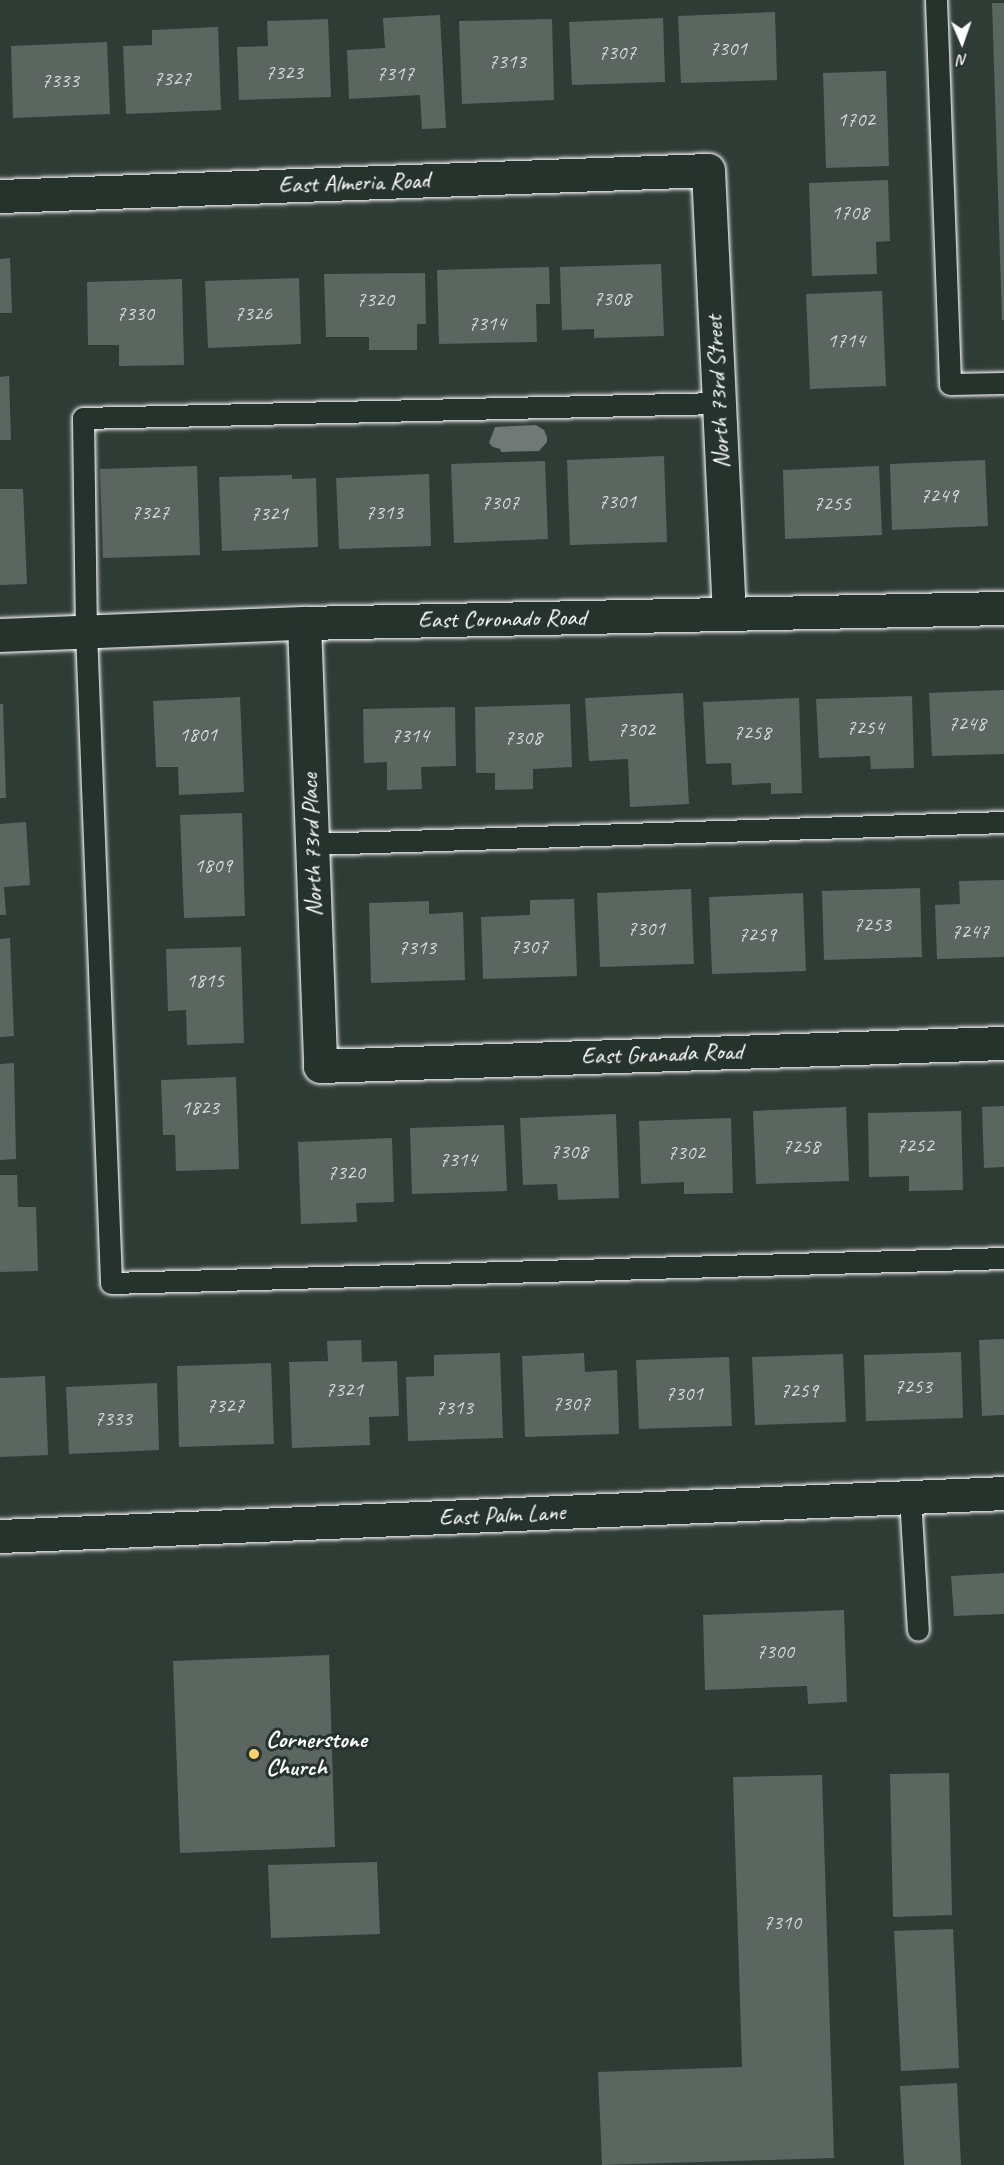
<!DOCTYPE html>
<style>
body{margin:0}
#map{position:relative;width:1004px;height:2165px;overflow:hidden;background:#2f3b35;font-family:Caveat,sans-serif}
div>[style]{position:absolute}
.water>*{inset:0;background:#707975}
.building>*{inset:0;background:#5b6661}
.roads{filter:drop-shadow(0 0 2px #fff) drop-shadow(0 0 2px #fff)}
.service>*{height:21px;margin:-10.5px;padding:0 10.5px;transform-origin:10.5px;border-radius:10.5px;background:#26332d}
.minor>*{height:33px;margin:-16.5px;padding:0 16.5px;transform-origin:16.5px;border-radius:16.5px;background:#26332d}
.dots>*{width:16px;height:16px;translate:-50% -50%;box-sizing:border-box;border:3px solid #26332d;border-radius:50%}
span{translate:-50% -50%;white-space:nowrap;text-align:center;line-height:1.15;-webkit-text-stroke:6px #26332d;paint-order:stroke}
.number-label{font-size:21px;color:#d6d9d8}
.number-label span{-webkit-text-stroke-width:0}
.street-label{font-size:24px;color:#fff}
.poi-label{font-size:24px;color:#fff;font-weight:700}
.left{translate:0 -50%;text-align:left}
.north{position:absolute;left:932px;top:12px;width:60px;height:60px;-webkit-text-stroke:4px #26332d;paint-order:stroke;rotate:178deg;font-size:16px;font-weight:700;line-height:24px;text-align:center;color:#fff}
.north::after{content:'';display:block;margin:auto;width:21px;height:27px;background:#fff;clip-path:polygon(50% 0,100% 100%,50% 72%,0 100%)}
</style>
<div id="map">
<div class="water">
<div style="clip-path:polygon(536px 425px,544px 430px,547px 437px,547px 442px,539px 451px,501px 452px,500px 449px,493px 447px,489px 443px,495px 427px)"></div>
</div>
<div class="building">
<div style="clip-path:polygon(992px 3px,1004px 3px,1004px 320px,1002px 320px)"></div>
<div style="clip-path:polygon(775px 12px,777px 80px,681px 83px,678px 16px)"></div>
<div style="clip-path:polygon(440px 15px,446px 128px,422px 129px,420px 95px,349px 99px,347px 50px,385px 48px,383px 18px)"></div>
<div style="clip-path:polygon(663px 18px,665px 82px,572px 85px,569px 22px)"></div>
<div style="clip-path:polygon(328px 19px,331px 97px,239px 100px,237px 47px,268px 46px,267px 21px)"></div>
<div style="clip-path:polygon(552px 19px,554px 100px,462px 104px,459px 21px)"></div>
<div style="clip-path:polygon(218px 27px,221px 110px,126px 114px,123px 46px,152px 45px,152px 30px)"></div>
<div style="clip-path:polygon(107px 42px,110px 114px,13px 118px,11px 46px)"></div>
<div style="clip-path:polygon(886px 71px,889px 166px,826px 168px,823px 73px)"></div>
<div style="clip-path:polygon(888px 180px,890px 241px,876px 242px,877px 274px,812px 276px,809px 183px)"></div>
<div style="clip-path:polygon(10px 258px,12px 313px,0 313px,0 259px)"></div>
<div style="clip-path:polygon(661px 264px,664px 336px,594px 338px,594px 329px,562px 330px,560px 267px)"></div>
<div style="clip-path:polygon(549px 267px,550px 304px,536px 304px,537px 342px,439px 344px,437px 270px)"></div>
<div style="clip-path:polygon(425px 273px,426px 324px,417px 324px,417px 350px,369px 350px,369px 337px,326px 337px,324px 274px)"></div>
<div style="clip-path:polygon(299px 278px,301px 344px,208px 348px,205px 281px)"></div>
<div style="clip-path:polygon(182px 279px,184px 365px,119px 366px,119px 345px,88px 345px,87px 282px)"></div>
<div style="clip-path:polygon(882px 291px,886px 386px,810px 389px,806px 294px)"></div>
<div style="clip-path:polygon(9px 376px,11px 440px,0 440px,0 377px)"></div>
<div style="clip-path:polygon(664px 456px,667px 542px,570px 545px,567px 460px)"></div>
<div style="clip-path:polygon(985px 460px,988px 526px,892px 530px,890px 464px)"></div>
<div style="clip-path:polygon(545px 461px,548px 539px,454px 543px,451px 464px)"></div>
<div style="clip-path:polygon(197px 466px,200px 555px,103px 558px,100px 469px)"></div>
<div style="clip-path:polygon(879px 466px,882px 535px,785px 539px,783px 470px)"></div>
<div style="clip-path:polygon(429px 474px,431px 546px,339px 549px,336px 478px)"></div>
<div style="clip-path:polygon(292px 475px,292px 479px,316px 478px,318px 547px,222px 551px,219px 477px)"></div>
<div style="clip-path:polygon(0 489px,23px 489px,27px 584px,0 585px)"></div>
<div style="clip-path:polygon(1004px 690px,1004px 754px,932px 756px,929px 693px)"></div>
<div style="clip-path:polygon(683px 693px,689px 804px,630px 807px,628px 759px,589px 761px,585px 698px)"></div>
<div style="clip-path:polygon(912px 696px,914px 768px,871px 769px,870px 756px,819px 758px,816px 699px)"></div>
<div style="clip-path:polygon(240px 697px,244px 792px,179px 795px,178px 767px,156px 767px,153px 701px)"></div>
<div style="clip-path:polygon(799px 698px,802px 793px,771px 794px,771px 783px,732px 785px,731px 763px,706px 764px,703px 702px)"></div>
<div style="clip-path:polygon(0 704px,3px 704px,6px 798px,0 798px)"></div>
<div style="clip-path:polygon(570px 704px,572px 767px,533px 769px,533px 789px,495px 790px,495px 773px,476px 773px,475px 707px)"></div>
<div style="clip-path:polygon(455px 707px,456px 766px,421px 767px,422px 789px,387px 790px,387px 762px,364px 763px,363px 709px)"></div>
<div style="clip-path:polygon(242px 813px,245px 916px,184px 918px,180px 815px)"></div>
<div style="clip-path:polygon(26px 822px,30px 885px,4px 887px,6px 915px,0 915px,0 824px)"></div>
<div style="clip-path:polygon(1004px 880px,1004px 957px,937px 959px,935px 905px,960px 904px,959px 881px)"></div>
<div style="clip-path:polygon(920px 888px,922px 957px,824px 960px,822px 891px)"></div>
<div style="clip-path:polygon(691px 889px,694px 964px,600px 967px,597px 893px)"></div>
<div style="clip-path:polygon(803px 893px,806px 971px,712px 974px,709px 897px)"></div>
<div style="clip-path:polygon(574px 899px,577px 976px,483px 979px,481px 917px,530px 915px,530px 900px)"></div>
<div style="clip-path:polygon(429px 901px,429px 914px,463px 912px,465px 980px,371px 983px,369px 903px)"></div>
<div style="clip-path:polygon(10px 938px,14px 1036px,0 1037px,0 939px)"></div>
<div style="clip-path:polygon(241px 947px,244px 1043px,187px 1045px,186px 1010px,168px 1011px,166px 949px)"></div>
<div style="clip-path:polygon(14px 1063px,16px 1159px,0 1160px,0 1064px)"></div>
<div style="clip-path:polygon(236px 1077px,239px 1169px,176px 1171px,175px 1135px,163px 1135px,161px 1080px)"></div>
<div style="clip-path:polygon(1004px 1106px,1004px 1167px,984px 1168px,982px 1107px)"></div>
<div style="clip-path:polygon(846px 1107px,849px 1181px,756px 1184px,753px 1111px)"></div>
<div style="clip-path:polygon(961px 1111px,963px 1190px,909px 1191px,909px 1176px,869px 1177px,868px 1113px)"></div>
<div style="clip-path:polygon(616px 1114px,619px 1198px,558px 1200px,557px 1184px,523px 1185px,520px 1118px)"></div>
<div style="clip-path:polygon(731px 1118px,733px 1193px,684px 1194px,684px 1182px,641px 1184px,639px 1121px)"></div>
<div style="clip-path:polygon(504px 1125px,507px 1191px,412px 1194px,410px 1128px)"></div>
<div style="clip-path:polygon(392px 1138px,394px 1202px,356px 1203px,357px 1222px,301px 1224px,298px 1142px)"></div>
<div style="clip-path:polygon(0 1175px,17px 1175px,18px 1207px,36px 1207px,38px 1271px,0 1272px)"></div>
<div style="clip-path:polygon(1004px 1339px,1004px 1415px,982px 1416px,979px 1340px)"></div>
<div style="clip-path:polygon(361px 1340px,362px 1362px,397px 1361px,399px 1416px,369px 1417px,370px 1445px,292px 1448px,289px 1362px,328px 1361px,327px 1341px)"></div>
<div style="clip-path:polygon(961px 1352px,963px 1418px,866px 1421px,864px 1355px)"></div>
<div style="clip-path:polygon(500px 1353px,503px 1438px,408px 1441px,406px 1377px,434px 1376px,434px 1355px)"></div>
<div style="clip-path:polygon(584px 1353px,585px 1372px,617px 1370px,619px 1434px,525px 1437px,522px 1356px)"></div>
<div style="clip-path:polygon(843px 1354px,846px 1422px,755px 1425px,752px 1357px)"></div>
<div style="clip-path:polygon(729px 1357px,732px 1426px,639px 1429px,636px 1360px)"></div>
<div style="clip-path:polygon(271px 1363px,274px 1444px,179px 1447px,177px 1366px)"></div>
<div style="clip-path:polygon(45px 1376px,48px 1455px,0 1457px,0 1378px)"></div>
<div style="clip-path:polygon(157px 1383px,159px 1450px,69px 1454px,66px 1387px)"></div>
<div style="clip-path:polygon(1004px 1573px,1004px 1614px,954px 1616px,951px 1576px)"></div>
<div style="clip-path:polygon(844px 1610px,847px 1702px,808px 1704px,807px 1686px,705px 1690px,703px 1615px)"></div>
<div style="clip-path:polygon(329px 1655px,335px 1847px,180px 1853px,173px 1661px)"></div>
<div style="clip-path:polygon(949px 1773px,952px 1915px,893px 1917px,890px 1774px)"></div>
<div style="clip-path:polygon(822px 1775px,834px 2158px,602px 2165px,598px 2072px,742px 2067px,733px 1777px)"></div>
<div style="clip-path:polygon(377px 1862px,380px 1934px,271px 1938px,268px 1865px)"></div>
<div style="clip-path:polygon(953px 1929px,959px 2068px,901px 2071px,894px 1931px)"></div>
<div style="clip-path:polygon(957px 2083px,961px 2165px,904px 2165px,900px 2086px)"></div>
</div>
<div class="roads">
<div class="service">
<div style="left:936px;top:0;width:384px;rotate:87.9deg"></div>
<div style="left:950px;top:384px;width:54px;rotate:-1.1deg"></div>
<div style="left:719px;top:403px;width:636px;rotate:178.65deg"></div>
<div style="left:83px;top:418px;width:213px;rotate:89.2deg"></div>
<div style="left:86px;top:631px;width:652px;rotate:87.8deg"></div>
<div style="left:111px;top:1283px;width:893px;rotate:-1.6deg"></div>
<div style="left:312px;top:844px;width:692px;rotate:-1.82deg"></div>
<div style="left:910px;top:1497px;width:133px;rotate:86.6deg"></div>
</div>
<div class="minor">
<div style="left:0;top:196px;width:708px;rotate:-2.1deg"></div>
<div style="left:708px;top:170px;width:444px;rotate:87.3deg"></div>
<div style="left:304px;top:623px;width:443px;rotate:87.9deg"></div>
<div style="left:320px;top:1066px;width:684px;rotate:-1.93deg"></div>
<div style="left:0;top:635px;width:304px;rotate:-2.3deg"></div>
<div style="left:304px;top:623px;width:700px;rotate:-1.23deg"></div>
<div style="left:0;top:1536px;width:1005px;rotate:-2.45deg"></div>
</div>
</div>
<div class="dots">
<div style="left:254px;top:1754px;background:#ffd166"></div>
</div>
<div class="number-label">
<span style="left:728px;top:48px">7301</span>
<span style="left:617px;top:52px">7307</span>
<span style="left:507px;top:61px">7313</span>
<span style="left:284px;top:72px">7323</span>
<span style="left:395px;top:73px">7317</span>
<span style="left:172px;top:78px">7327</span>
<span style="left:60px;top:80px">7333</span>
<span style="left:856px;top:119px">1702</span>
<span style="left:850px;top:212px">1708</span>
<span style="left:612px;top:298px">7308</span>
<span style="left:375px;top:299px">7320</span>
<span style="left:135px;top:313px">7330</span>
<span style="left:253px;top:313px">7326</span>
<span style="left:487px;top:323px">7314</span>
<span style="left:846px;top:340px">1714</span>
<span style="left:939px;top:495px">7249</span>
<span style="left:617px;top:501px">7301</span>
<span style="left:500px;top:502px">7307</span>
<span style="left:832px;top:503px">7255</span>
<span style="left:150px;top:512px">7327</span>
<span style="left:384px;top:512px">7313</span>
<span style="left:269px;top:513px">7321</span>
<span style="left:967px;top:723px">7248</span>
<span style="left:865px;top:727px">7254</span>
<span style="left:636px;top:729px">7302</span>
<span style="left:752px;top:732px">7258</span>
<span style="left:198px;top:734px">1801</span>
<span style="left:410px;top:735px">7314</span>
<span style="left:523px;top:737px">7308</span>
<span style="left:213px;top:865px">1809</span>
<span style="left:872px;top:924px">7253</span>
<span style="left:646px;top:928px">7301</span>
<span style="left:970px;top:931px">7247</span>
<span style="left:757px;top:934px">7259</span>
<span style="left:529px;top:946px">7307</span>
<span style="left:417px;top:947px">7313</span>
<span style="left:205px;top:980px">1815</span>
<span style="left:200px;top:1107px">1823</span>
<span style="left:915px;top:1145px">7252</span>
<span style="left:801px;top:1146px">7258</span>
<span style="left:569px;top:1151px">7308</span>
<span style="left:686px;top:1152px">7302</span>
<span style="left:458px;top:1159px">7314</span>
<span style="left:346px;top:1172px">7320</span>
<span style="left:913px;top:1386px">7253</span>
<span style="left:344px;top:1389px">7321</span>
<span style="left:799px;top:1390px">7259</span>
<span style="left:684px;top:1393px">7301</span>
<span style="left:571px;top:1403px">7307</span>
<span style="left:225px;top:1405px">7327</span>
<span style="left:454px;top:1407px">7313</span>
<span style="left:113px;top:1418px">7333</span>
<span style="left:775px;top:1651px">7300</span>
<span style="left:782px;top:1922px">7310</span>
</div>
<div class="street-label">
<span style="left:354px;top:183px;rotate:-2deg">East Almeria Road</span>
<span style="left:718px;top:392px;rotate:-93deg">North 73rd Street</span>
<span style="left:502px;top:619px;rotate:-1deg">East Coronado Road</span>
<span style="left:312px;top:845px;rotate:-92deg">North 73rd Place</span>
<span style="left:662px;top:1054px;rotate:-2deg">East Granada Road</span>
<span style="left:502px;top:1515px;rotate:-3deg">East Palm Lane</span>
</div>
<div class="poi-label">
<span class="left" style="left:266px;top:1754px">Cornerstone<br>Church</span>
</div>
<div class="north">N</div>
</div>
